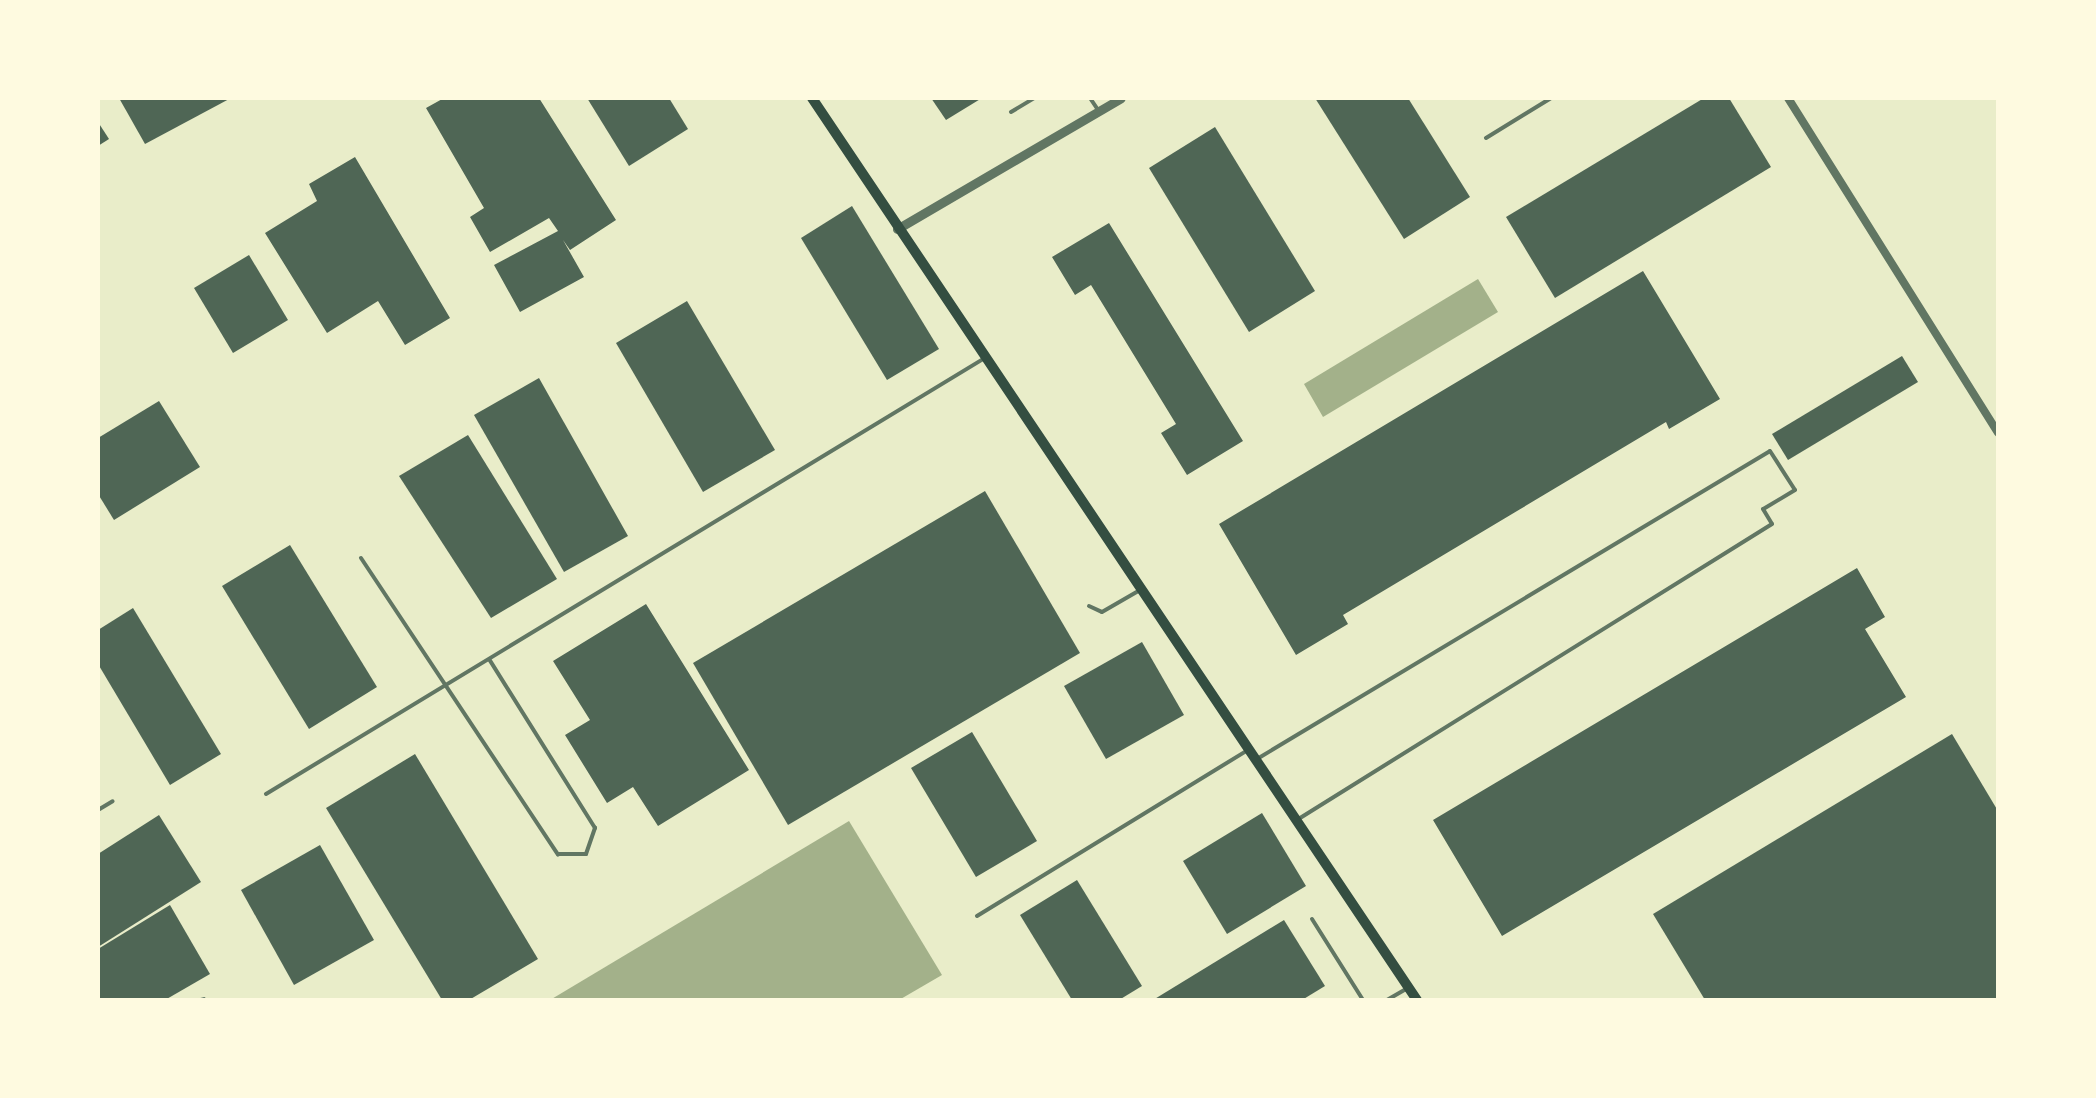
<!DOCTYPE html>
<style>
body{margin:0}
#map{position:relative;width:2096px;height:1098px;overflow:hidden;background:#e9edc9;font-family:"Exo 2",sans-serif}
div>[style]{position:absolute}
.water>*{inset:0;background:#a3b18a}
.building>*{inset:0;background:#4f6655}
.service>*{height:4px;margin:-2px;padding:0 2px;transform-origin:2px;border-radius:2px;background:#617663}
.minor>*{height:8px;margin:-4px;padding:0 4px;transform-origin:4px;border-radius:4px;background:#617663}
.tertiary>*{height:9px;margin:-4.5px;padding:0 4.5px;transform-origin:4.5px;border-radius:4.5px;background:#617663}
.secondary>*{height:10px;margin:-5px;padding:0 5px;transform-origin:5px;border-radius:5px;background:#344e41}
span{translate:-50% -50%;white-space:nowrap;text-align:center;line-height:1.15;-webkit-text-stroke:10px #fefae0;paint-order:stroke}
.frame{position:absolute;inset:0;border:100px solid #fefae0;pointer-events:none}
</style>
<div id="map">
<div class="water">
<div style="clip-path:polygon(1478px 279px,1498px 312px,1323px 417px,1304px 384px)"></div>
<div style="clip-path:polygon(849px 821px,942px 975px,899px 1000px,550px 1000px)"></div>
</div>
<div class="building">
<div style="clip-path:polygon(119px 98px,231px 98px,145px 144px)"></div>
<div style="clip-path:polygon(444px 98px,539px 98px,616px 220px,570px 250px,563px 240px,584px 277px,520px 312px,494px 265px,558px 231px,549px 218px,490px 252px,470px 217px,484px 208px,426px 108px)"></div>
<div style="clip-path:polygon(587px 98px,669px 98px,688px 129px,629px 166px)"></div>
<div style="clip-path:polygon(931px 98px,982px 98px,946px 120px)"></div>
<div style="clip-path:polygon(1315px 98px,1408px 98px,1470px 197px,1404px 239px)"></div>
<div style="clip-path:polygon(1704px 98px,1729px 98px,1771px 167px,1555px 298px,1506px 217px)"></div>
<div style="clip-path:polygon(98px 122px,109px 139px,98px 146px)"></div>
<div style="clip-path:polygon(1215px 127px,1315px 291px,1249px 332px,1149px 168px)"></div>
<div style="clip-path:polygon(355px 157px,450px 318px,405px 345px,378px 301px,327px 333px,265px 233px,317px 201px,309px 184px)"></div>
<div style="clip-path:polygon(852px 206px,939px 349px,887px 380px,801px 238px)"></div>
<div style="clip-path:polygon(1109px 223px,1243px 441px,1187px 475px,1161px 433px,1176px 424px,1091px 285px,1075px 295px,1052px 257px)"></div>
<div style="clip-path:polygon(249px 255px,288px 320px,233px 353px,194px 288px)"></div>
<div style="clip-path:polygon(1643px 271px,1720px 399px,1669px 429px,1666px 422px,1343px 615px,1348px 624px,1296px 655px,1219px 524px)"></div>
<div style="clip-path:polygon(687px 301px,775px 450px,703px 492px,616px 343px)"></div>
<div style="clip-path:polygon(1902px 356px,1918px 382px,1788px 460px,1772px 434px)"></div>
<div style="clip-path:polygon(539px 378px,628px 536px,564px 572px,474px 415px)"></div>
<div style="clip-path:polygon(159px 401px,200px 467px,114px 520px,98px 494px,98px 438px)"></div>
<div style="clip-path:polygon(468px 435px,557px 579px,491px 618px,399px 476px)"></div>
<div style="clip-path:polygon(985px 491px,1080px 653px,788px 825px,693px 663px)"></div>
<div style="clip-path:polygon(290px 545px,377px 687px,309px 729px,222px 586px)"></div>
<div style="clip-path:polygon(1857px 568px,1885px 617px,1865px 629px,1906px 697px,1502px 936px,1433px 820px)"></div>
<div style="clip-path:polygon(646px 604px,749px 770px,658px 826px,633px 787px,607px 803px,565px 735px,590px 720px,553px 661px)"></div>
<div style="clip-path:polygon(133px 608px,221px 754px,170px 785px,98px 664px,98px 630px)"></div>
<div style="clip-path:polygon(1142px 642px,1184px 715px,1106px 759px,1064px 686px)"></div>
<div style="clip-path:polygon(972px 732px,1037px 841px,976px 877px,911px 768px)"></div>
<div style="clip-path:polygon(1952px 734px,1998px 811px,1998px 1000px,1705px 1000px,1653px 914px)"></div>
<div style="clip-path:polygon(415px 754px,538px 959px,469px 1000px,442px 1000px,326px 808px)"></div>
<div style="clip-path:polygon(1262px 813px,1306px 886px,1227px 934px,1183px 861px)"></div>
<div style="clip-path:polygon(159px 815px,201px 882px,98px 947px,98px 854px)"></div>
<div style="clip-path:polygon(320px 845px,374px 940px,294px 985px,241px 890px)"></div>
<div style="clip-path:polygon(1077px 880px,1142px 986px,1119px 1000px,1072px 1000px,1020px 915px)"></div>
<div style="clip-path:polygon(170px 905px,210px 974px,165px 1000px,98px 1000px,98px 949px)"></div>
<div style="clip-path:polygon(1284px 920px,1325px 986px,1302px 1000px,1153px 1000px)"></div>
</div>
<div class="service">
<div style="left:1090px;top:98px;width:14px;rotate:56deg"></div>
<div style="left:1011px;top:112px;width:27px;rotate:-31deg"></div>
<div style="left:1486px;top:138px;width:76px;rotate:-31.6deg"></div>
<div style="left:361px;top:558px;width:356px;rotate:56.4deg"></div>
<div style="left:558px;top:854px;width:28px"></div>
<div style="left:586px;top:854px;width:28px;rotate:-71deg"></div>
<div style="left:595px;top:828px;width:199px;rotate:-122.1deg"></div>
<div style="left:1089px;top:606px;width:14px;rotate:25deg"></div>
<div style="left:1102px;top:612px;width:44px;rotate:-30.1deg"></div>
<div style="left:1257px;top:759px;width:598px;rotate:-30.98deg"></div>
<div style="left:1770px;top:451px;width:46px;rotate:57.3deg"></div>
<div style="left:1795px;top:490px;width:37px;rotate:149deg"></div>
<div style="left:1763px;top:509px;width:17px;rotate:59deg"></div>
<div style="left:1772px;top:524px;width:556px;rotate:148.08deg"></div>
<div style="left:266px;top:794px;width:839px;rotate:-31.24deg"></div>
<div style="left:98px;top:810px;width:17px;rotate:-31deg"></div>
<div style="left:977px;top:916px;width:318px;rotate:-31.5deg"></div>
<div style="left:1312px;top:919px;width:96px;rotate:57.8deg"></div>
<div style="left:201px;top:1000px;width:3px;rotate:-18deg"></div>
<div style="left:1387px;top:1000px;width:24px;rotate:-30deg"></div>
</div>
<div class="minor">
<div style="left:1788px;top:98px;width:395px;rotate:57.9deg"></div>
</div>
<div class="tertiary">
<div style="left:897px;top:229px;width:259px;rotate:-30.3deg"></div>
</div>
<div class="secondary">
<div style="left:812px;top:98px;width:1086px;rotate:56.15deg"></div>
</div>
<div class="frame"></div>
</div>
